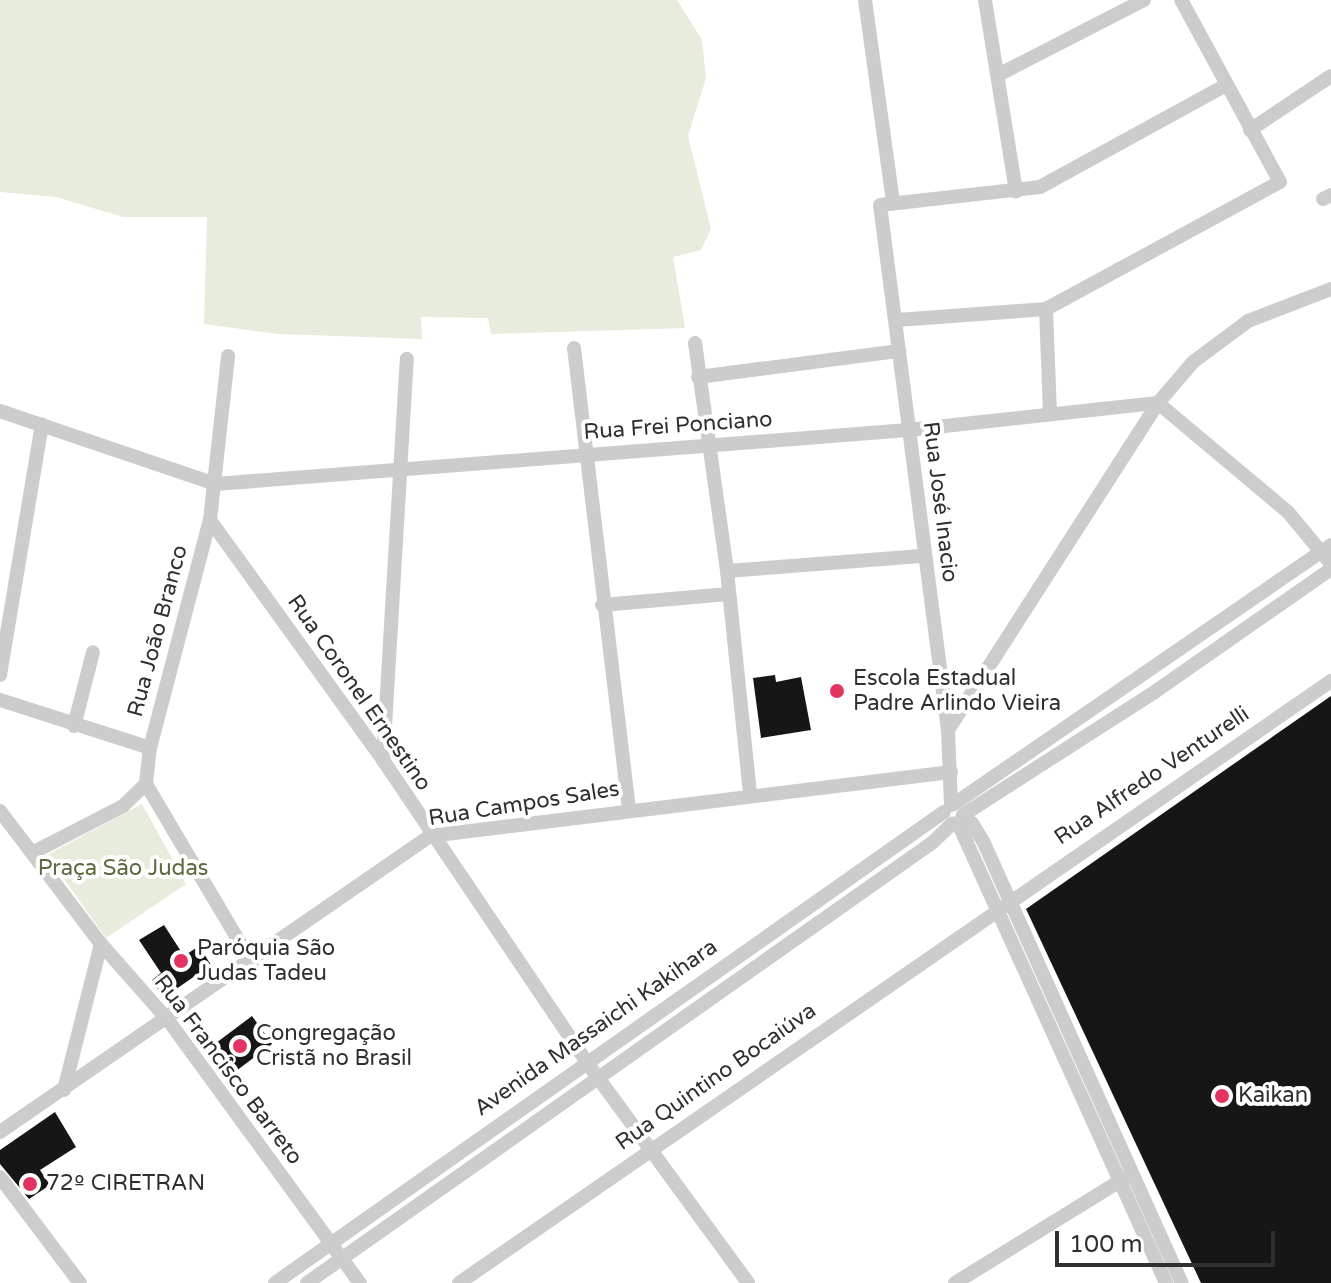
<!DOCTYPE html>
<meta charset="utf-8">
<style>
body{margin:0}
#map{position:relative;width:1331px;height:1283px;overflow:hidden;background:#fff;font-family:"Varela Round",sans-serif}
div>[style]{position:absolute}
.green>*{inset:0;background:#e7ecdd}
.building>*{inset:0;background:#161616}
.minor>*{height:14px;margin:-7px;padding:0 7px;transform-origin:7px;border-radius:7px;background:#ccc}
.dots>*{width:22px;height:22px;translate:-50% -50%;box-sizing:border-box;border:4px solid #fff;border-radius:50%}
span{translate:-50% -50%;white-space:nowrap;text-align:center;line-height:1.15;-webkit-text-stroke:8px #fff;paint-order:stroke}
.street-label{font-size:22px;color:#2f2f2f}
.poi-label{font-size:22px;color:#2f2f2f}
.left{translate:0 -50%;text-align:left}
.park-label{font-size:22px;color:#5a6a3c}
.scale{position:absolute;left:1055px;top:1231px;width:220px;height:36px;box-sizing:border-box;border:4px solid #2f2f2f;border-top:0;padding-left:10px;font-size:24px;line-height:28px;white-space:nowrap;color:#2f2f2f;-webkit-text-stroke:6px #fff;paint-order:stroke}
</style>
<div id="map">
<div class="green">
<div style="clip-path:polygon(0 0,677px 0,702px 40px,706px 78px,688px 136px,711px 229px,701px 250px,673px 257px,685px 328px,491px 334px,488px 318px,421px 317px,422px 339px,278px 334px,204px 324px,207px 217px,123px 217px,56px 197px,0 192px)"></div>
<div style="clip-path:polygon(142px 804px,186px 884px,106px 938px,47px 855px)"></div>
</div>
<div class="building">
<div style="clip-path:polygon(775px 675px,776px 682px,801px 677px,811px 730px,761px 738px,753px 678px)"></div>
<div style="clip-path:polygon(1331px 696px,1331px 1283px,1201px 1283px,1026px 909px)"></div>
<div style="clip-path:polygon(164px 925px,184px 956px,199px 946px,211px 965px,163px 998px,152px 980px,161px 973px,139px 940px)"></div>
<div style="clip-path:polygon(252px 1016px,272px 1044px,228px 1077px,208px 1049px)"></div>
<div style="clip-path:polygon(55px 1112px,76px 1147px,40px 1170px,50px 1185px,29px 1199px,0 1164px,0 1150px)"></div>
</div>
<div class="minor">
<div style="left:865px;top:0;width:205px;rotate:82.1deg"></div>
<div style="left:985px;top:0;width:194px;rotate:80.8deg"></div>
<div style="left:998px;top:75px;width:164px;rotate:-27.2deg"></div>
<div style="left:1250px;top:130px;width:97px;rotate:-33.7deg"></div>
<div style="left:1323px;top:199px;width:9px;rotate:-27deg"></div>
<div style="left:1046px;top:309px;width:104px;rotate:87.8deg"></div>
<div style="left:897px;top:320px;width:149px;rotate:-4.2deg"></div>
<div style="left:1046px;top:309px;width:266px;rotate:-28.5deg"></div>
<div style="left:1280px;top:182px;width:207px;rotate:-118.5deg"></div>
<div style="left:695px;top:343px;width:230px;rotate:82deg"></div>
<div style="left:727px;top:571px;width:225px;rotate:84.1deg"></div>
<div style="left:574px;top:348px;width:466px;rotate:83.2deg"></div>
<div style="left:698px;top:377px;width:203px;rotate:-7.4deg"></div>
<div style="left:1158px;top:403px;width:170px;rotate:40deg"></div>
<div style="left:1288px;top:512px;width:67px;rotate:50.4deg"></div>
<div style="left:0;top:411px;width:228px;rotate:18.7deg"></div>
<div style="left:216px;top:484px;width:694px;rotate:-4.46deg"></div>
<div style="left:908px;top:430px;width:251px;rotate:-6.2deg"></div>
<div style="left:210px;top:520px;width:296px;rotate:54.2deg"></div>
<div style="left:383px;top:760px;width:362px;rotate:56deg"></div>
<div style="left:585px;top:1060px;width:276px;rotate:53.8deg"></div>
<div style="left:727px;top:571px;width:198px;rotate:-4.4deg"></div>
<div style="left:602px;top:605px;width:127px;rotate:-5deg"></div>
<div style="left:0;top:675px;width:254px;rotate:-80.5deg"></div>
<div style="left:0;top:700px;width:157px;rotate:17.7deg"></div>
<div style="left:74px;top:726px;width:76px;rotate:-75.6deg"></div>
<div style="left:948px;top:730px;width:389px;rotate:-57.3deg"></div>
<div style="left:1158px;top:403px;width:54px;rotate:-49.5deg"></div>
<div style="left:1193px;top:362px;width:69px;rotate:-36.7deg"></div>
<div style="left:1248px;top:321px;width:89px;rotate:-21.1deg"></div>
<div style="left:383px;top:760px;width:402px;rotate:-86.6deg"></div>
<div style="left:146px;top:784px;width:208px;rotate:59.4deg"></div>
<div style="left:954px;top:804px;width:457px;rotate:-34.5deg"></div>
<div style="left:951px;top:805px;width:75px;rotate:-92.3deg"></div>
<div style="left:948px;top:730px;width:529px;rotate:-97.38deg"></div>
<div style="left:880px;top:205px;width:161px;rotate:-6.4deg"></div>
<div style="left:1040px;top:187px;width:212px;rotate:-28.7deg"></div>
<div style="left:0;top:811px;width:167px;rotate:52.8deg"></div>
<div style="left:101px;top:944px;width:101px;rotate:48.6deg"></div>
<div style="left:168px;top:1020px;width:326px;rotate:53.9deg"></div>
<div style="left:963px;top:815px;width:229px;rotate:-32.7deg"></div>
<div style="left:1156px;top:691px;width:213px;rotate:-34.9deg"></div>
<div style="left:962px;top:818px;width:11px;rotate:27deg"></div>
<div style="left:972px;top:823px;width:21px;rotate:59deg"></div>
<div style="left:983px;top:841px;width:485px;rotate:65.8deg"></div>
<div style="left:958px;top:823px;width:505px;rotate:65.67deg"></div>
<div style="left:34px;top:852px;width:100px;rotate:-27.3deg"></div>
<div style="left:123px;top:806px;width:32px;rotate:-44deg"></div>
<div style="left:146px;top:784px;width:36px;rotate:-84deg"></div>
<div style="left:150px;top:748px;width:236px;rotate:-75.3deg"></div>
<div style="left:210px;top:520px;width:165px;rotate:-83.7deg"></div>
<div style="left:64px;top:1090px;width:151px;rotate:-75.8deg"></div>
<div style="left:0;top:1132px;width:522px;rotate:-34.54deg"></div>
<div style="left:430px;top:836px;width:525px;rotate:-7deg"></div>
<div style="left:0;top:1177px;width:133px;rotate:53deg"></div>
<div style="left:275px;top:1283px;width:818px;rotate:-35.15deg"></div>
<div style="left:307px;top:1283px;width:764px;rotate:-35.15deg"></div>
<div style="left:932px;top:843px;width:28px;rotate:-44deg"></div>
<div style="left:459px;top:1283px;width:1060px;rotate:-34.62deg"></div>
<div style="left:955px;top:1283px;width:203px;rotate:-31.7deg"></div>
</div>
<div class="dots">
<div style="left:837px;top:691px;background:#e33360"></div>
<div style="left:181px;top:961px;background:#e33360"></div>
<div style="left:240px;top:1046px;background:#e33360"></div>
<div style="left:1222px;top:1096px;background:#e33360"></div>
<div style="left:30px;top:1184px;background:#e33360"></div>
</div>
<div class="street-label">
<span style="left:678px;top:426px;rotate:-4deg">Rua Frei Ponciano</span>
<span style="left:940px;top:502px;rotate:83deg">Rua José Inacio</span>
<span style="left:158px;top:631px;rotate:-75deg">Rua João Branco</span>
<span style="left:359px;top:693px;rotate:55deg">Rua Coronel Ernestino</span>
<span style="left:1152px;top:776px;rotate:-34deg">Rua Alfredo Venturelli</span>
<span style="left:524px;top:804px;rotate:-9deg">Rua Campos Sales</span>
<span style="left:596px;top:1028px;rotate:-35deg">Avenida Massaichi Kakihara</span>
<span style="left:228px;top:1070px;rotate:53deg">Rua Francisco Barreto</span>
<span style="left:716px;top:1077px;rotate:-35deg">Rua Quintino Bocaiúva</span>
</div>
<div class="poi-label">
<span class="left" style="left:853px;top:691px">Escola Estadual<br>Padre Arlindo Vieira</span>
<span class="left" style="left:197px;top:961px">Paróquia São<br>Judas Tadeu</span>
<span class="left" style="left:256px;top:1046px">Congregação<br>Cristã no Brasil</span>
<span class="left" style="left:1238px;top:1096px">Kaikan</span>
<span class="left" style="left:46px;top:1184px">72º CIRETRAN</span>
</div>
<div class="park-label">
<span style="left:123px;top:869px">Praça São Judas</span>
</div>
<div class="scale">100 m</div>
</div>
